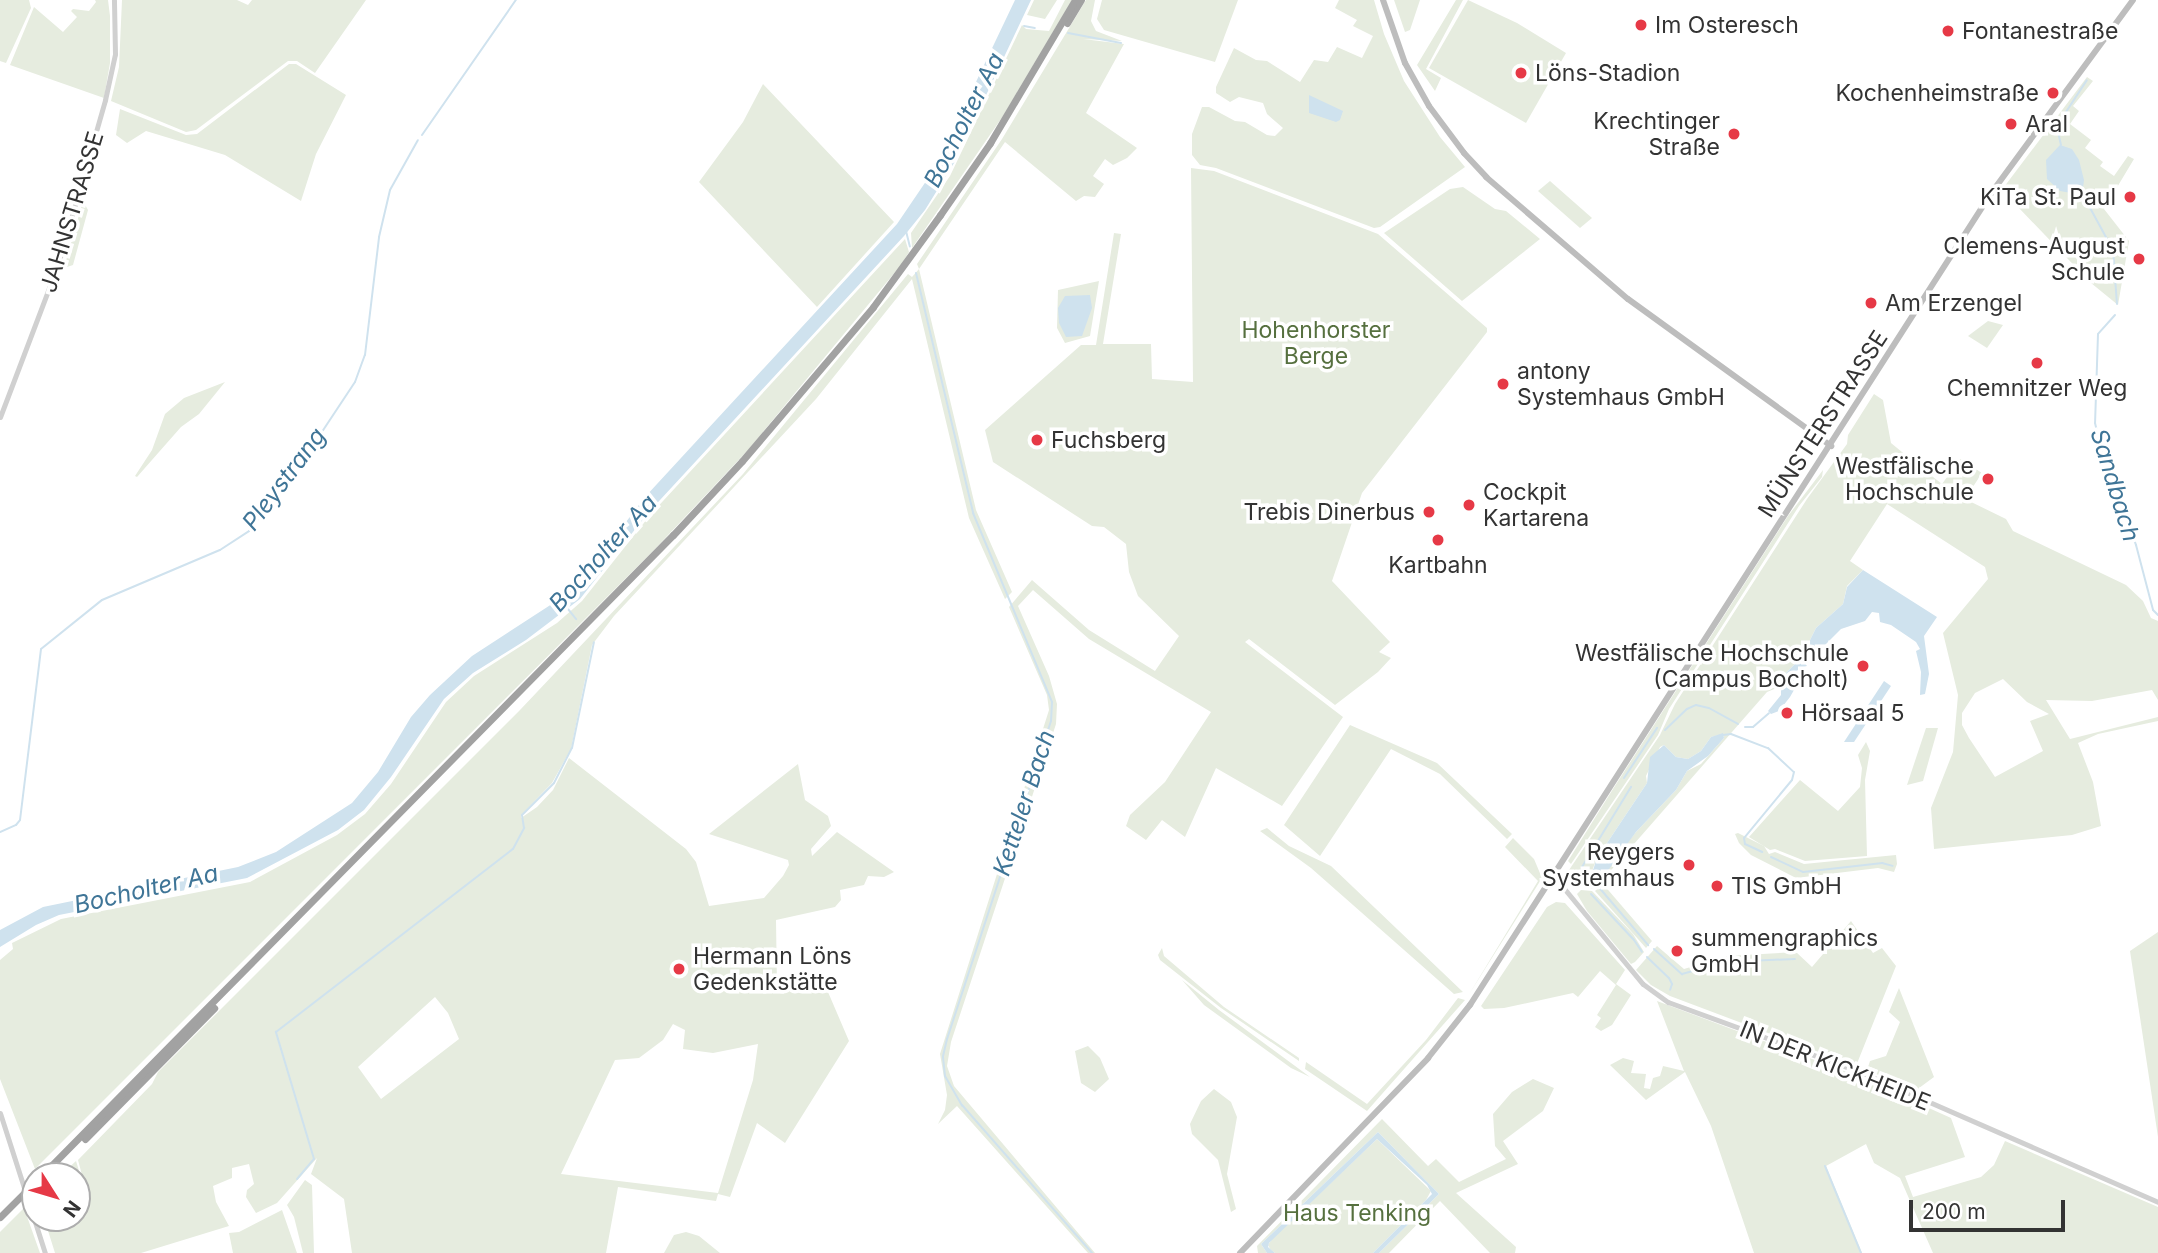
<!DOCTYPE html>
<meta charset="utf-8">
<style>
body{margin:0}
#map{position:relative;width:2158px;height:1253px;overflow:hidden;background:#fff;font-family:Inter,sans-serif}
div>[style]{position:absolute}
.green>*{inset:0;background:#e6ecdf}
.water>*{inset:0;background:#cfe2ee}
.stream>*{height:2px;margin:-1px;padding:0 1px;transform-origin:1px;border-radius:1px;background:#cfe2ee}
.tertiary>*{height:5px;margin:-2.5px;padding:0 2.5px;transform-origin:2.5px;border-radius:2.5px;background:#d0d0d0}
.secondary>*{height:6px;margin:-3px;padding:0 3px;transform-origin:3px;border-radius:3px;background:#bdbdbd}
.trunk>*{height:7px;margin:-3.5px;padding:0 3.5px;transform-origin:3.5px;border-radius:3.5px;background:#a2a2a2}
.dots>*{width:19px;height:19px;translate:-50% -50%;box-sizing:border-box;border:4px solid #fff;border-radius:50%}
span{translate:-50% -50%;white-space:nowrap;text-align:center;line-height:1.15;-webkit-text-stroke:7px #fff;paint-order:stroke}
.poi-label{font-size:23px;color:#333}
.left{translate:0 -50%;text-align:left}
.right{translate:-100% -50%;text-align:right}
.street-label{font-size:23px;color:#333}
.park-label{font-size:23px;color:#56703f}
.water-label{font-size:24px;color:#3f7597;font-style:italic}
.north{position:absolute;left:21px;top:1162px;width:70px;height:70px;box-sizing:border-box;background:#fff;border:2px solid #adadad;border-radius:50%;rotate:127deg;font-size:19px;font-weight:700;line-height:28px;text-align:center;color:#333}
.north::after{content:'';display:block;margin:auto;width:24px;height:32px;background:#e63946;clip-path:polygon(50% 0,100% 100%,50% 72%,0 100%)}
.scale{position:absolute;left:1909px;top:1200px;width:156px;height:32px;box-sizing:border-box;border:4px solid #333;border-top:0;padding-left:9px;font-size:21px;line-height:24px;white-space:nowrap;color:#333;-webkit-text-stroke:5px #fff;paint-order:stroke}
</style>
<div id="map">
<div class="green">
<div style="clip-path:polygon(0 0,29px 0,31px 8px,6px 63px,0 61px)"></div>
<div style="clip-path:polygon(95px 0,108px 0,110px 16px,110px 63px,104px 98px,10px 65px,34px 7px,63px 32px,77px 17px,71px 11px,73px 9px,89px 11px,96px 2px)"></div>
<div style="clip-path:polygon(122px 0,237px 0,248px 5px,252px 0,366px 0,315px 73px,297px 61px,288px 61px,196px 130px,186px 132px,111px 101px,119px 67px)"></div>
<div style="clip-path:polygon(1034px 0,1057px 0,1045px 19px,1027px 15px)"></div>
<div style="clip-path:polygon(1065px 0,1072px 0,1003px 116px,912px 248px,911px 233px,950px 176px,1022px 25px,1026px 29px,1049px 31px)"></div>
<div style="clip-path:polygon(evenodd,1086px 0,1095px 0,1091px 21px,1096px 31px,1122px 41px,1083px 39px,1124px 44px,1086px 113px,1137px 148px,1127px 158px,1113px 165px,1105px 159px,1093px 176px,1104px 184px,1095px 197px,1084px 196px,1076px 201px,1005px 142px,919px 269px,976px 510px,1012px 592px,1005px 599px,969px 518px,912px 279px,816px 399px,614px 616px,592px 645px,571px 749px,552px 783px,521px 815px,521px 818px,537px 807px,553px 790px,569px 758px,686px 849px,696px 862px,709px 906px,764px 898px,783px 876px,789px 865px,788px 860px,709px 834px,798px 764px,805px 800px,828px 816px,831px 826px,811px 849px,812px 856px,837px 832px,894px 872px,884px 877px,868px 876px,864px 885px,840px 890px,841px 900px,835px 907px,776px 920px,777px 987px,825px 985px,849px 1041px,785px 1143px,757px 1123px,730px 1197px,718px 1194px,716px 1201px,618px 1187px,606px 1253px,352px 1253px,344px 1199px,311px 1174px,317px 1158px,277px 1203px,256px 1213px,246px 1197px,247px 1190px,254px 1184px,249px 1164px,232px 1168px,232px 1178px,213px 1186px,216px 1202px,229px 1226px,141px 1253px,55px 1253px,44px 1218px,77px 1218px,77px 1176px,60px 1176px,76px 1161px,91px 1209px,78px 1160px,152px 1084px,158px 1072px,520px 710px,743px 474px,908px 274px,912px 277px,919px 269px,917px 264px,1002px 139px,1086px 0,435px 997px,448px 1013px,459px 1039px,381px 1099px,358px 1067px,435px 997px,1086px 0,673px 1024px,685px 1030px,683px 1049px,713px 1053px,758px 1044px,753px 1080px,718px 1193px,561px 1174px,615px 1060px,639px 1058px,663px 1040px,673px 1024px)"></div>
<div style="clip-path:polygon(1102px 0,1238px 0,1215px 62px,1104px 30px,1097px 19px)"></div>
<div style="clip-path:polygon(1339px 0,1374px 0,1384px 34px,1404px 81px,1440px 137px,1465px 167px,1380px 227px,1374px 228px,1216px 168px,1200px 165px,1192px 155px,1192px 134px,1202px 107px,1209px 107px,1235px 121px,1245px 122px,1267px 135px,1275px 136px,1283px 128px,1267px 114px,1263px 103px,1239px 97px,1230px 102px,1216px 93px,1216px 87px,1234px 48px,1256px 60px,1267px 61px,1300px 82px,1314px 60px,1328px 62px,1337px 47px,1362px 58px,1373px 36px,1353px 26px,1357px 20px,1335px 8px)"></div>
<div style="clip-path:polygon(1394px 0,1420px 0,1410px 30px,1405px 32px)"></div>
<div style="clip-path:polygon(1456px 0,1463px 0,1426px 69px,1441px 78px,1435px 91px,1417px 65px)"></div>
<div style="clip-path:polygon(1468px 0,1517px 23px,1566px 53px,1526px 123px,1429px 68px)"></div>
<div style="clip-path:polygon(289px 64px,296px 64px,346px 95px,316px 154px,301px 201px,225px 155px,146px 131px,127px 143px,116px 135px,120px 109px,186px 135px,197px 134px)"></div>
<div style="clip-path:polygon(2087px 77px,2093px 81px,2073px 106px,2079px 111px,2070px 124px,2091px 140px,2085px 148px,2103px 162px,2100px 166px,2114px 176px,2128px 156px,2134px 159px,2104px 209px,2129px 241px,2118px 305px,2091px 283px,2018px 207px,2004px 187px)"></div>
<div style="clip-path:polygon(763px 84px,894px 222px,817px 307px,699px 182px,743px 122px)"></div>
<div style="clip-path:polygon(1191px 168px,1214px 171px,1378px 234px,1487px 328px,1487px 332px,1362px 493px,1332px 581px,1390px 642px,1379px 652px,1391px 658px,1378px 672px,1335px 705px,1249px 639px,1245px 642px,1343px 717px,1282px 806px,1216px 768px,1185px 837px,1162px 820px,1146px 840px,1126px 826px,1130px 815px,1165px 782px,1211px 712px,1089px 639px,1033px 590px,1018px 606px,1049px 676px,1057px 704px,1056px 724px,951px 1042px,947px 1066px,954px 1086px,1095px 1253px,1088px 1253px,957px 1106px,938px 1124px,945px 1110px,947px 1095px,940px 1054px,1049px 710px,1047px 695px,1009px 607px,1032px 580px,1089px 630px,1155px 671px,1179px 636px,1138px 596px,1129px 572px,1126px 544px,1104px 527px,1092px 526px,993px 462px,985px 430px,1081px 345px,1096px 345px,1114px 233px,1121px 234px,1103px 344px,1151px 344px,1152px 379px,1193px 382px)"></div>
<div style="clip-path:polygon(1550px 181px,1592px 218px,1580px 228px,1538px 191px)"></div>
<div style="clip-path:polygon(1463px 187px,1495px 209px,1506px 211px,1540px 239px,1462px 301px,1384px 233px,1450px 189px)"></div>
<div style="clip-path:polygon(83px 201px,88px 210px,73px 265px,64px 268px)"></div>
<div style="clip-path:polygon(905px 239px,909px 252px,901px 265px,748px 450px,655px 549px,35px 1169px,0 1079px,0 960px,13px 949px,12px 943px,61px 919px,250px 882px,337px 835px,365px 814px,391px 784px,446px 702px,474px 676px,557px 623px,582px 601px,651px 514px)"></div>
<div style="clip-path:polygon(1099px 281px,1090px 336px,1065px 343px,1057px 328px,1058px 290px)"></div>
<div style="clip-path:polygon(1988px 321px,2003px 325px,1987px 348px,1968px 336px)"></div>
<div style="clip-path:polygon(225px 382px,199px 414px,181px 427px,137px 477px,135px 476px,152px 450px,165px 414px,184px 398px)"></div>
<div style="clip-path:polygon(evenodd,1874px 394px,1883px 400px,1891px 443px,1919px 466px,1942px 484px,1960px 459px,1982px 473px,1965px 499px,2006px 519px,2013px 531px,2126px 585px,2143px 601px,2151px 618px,2158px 621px,2158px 700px,2152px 690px,2092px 701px,2046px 700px,2070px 739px,2158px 717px,2158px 721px,2098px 734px,2078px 743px,2093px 782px,2101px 826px,2072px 835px,1934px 849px,1931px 808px,1953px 752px,1958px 695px,1943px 633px,1988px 579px,1985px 567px,1887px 504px,1850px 561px,1863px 570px,1847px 586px,1843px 604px,1816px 628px,1801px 658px,1781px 678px,1779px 687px,1767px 692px,1599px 884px,1599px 879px,1636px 832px,1676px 790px,1687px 771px,1701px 764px,1724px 738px,1723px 734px,1711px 737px,1701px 751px,1688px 759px,1676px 757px,1664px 745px,1660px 747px,1646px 776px,1647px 783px,1597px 858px,1592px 871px,1596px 887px,1593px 889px,1578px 886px,1569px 870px,1660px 735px,1675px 704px,1807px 499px,1847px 444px,1848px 435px,1874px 394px,2003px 679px,2027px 702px,2049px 714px,2030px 721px,2043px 751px,1995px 777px,1969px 738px,1962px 725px,1962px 713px,1975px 693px,2003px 679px)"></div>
<div style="clip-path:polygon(1823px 470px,1822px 477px,1799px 506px,1669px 709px,1658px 735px,1571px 864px,1568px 861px,1613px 789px,1788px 516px)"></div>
<div style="clip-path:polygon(1350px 725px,1437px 763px,1512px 834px,1507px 839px,1440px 774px,1391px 749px,1320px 856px,1284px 825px)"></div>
<div style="clip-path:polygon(1926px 728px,1938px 728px,1923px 781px,1907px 785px)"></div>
<div style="clip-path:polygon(1866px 742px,1870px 751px,1865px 780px,1867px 856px,1805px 861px,1775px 849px,1770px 850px,1749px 837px,1800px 780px,1838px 811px,1860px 787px,1862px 768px,1858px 755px)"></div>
<div style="clip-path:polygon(1267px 828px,1289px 846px,1331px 866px,1463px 992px,1454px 994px,1311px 868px,1260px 831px)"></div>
<div style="clip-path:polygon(1738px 833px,1764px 846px,1769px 854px,1775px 852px,1804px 864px,1896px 855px,1897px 864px,1894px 872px,1878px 868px,1796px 878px,1751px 855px,1739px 843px,1735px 834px)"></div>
<div style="clip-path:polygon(1513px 838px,1534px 859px,1542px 878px,1468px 996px,1538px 881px,1505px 847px)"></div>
<div style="clip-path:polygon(1603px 884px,1652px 941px,1646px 948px,1595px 891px)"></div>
<div style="clip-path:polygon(1581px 890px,1592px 891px,1633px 934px,1644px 952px,1635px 962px,1631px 964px,1587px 911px,1577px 894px)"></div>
<div style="clip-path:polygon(1556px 902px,1565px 903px,1625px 970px,1616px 984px,1631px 995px,1612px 1025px,1601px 1031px,1595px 1027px,1601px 1018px,1597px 1015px,1616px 985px,1600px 971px,1578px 997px,1573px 993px,1504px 1008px,1484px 1009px,1481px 1006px,1547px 907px)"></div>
<div style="clip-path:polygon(1851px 921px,1873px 953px,1882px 948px,1896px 966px,1856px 1066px,1670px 996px,1651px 985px,1636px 970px,1657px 946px,1684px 969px,1727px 956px,1796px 952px,1812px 967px)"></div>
<div style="clip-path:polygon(2158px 932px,2158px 1137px,2130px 951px)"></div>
<div style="clip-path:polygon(1162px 948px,1164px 956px,1224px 1007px,1299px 1058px,1299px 1061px,1221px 1008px,1160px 960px,1158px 955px)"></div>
<div style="clip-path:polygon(1182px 980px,1219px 1010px,1310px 1077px,1291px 1068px,1204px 1005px)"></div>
<div style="clip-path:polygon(1899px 988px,1934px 1077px,1915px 1091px,1867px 1070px,1870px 1061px,1886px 1056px,1900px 1022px,1889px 1012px)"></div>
<div style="clip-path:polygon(1458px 998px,1465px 1000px,1367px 1111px,1305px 1069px,1306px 1062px,1367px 1104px,1426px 1040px)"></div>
<div style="clip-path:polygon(1657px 1001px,1860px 1077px,1951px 1118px,1965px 1157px,1905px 1176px,1913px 1197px,1981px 1177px,1994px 1165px,2005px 1141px,2158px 1207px,2158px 1253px,1933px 1253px,1900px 1178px,1874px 1163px,1866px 1144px,1826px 1166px,1862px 1253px,1754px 1253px,1711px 1126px,1685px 1072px,1646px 1100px,1610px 1065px,1623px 1058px,1634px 1061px,1631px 1073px,1646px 1074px,1644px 1088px,1650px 1089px,1653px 1078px,1660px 1076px,1663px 1066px,1684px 1071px)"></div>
<div style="clip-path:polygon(1088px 1046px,1100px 1058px,1109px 1079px,1095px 1092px,1081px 1083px,1075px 1051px)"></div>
<div style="clip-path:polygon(1533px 1079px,1554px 1088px,1543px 1111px,1503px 1141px,1518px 1164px,1456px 1193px,1516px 1247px,1515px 1253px,1490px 1253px,1440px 1201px,1389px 1253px,1379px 1253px,1439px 1194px,1378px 1132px,1261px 1244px,1267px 1253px,1258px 1253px,1257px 1246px,1382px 1119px,1428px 1166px,1436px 1159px,1459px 1182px,1506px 1159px,1495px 1146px,1493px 1114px,1512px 1092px)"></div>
<div style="clip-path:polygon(1214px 1089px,1231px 1102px,1237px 1117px,1227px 1174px,1236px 1209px,1231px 1212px,1218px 1160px,1192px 1134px,1190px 1124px,1201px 1101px)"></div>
<div style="clip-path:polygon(1377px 1139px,1431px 1191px,1426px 1200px,1373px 1253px,1275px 1253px,1270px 1249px,1268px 1245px,1272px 1239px)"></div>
<div style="clip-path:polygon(305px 1180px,312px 1185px,314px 1253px,303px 1253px,294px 1217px,287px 1205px)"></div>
<div style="clip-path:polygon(24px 1208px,40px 1253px,0 1253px,0 1232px)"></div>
<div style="clip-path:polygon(282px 1210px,297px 1253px,233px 1253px,229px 1233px,239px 1232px)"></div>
<div style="clip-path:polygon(686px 1232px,699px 1236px,720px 1253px,664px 1253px,674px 1235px)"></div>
</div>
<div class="water">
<div style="clip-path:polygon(1015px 0,1031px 0,954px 163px,925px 210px,904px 236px,648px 513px,580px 599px,526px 640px,473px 673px,444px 699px,391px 777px,364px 810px,338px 830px,247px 878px,59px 915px,36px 925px,0 947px,0 930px,43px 907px,238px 867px,276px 852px,352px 803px,378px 772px,411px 717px,430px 695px,472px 656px,555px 602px,591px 568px,645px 497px,897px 224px,935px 168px)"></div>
<div style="clip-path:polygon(1309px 95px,1343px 111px,1340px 120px,1336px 122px,1309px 113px)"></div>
<div style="clip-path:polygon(2060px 145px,2072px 149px,2079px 160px,2084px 180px,2082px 195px,2060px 191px,2047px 179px,2046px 160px)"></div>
<div style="clip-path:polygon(1090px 295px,1092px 308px,1082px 336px,1066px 337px,1059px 323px,1058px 308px,1065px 296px)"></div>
<div style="clip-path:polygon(1863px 570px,1937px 617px,1924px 636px,1929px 674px,1925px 694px,1920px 695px,1921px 672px,1916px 651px,1920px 649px,1916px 642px,1891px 625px,1880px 622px,1879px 613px,1872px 612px,1865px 621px,1841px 629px,1822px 648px,1815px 648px,1815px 656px,1807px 658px,1804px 662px,1807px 666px,1796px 671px,1798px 676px,1795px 680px,1798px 683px,1790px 697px,1779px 711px,1771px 714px,1768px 711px,1781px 695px,1781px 678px,1801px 658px,1816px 628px,1843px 604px,1847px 587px)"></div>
<div style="clip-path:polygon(1884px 681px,1891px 686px,1854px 742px,1844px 742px)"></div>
<div style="clip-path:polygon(1723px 733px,1724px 738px,1708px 756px,1687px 771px,1676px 790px,1636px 832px,1596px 887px,1591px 876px,1597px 858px,1647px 783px,1650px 757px,1664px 745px,1676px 757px,1688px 759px,1701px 751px,1711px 737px)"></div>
<div style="clip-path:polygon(1378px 1132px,1439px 1194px,1379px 1253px,1373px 1253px,1432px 1194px,1427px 1185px,1377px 1139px,1269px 1243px,1268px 1247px,1275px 1253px,1267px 1253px,1261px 1244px)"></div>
</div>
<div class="stream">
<div style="left:1024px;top:26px;width:11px;rotate:10deg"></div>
<div style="left:1068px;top:33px;width:54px;rotate:10.7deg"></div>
<div style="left:422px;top:135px;width:165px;rotate:-55.2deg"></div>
<div style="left:2061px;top:145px;width:13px;rotate:-103deg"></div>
<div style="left:2058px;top:132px;width:15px;rotate:-74deg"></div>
<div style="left:2062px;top:118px;width:45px;rotate:-56.7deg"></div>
<div style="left:2083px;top:195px;width:63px;rotate:61.4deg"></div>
<div style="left:2113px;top:250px;width:54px;rotate:85.8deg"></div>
<div style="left:906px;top:231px;width:16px;rotate:76deg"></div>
<div style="left:916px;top:273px;width:247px;rotate:76.6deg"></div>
<div style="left:973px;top:513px;width:205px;rotate:67.3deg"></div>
<div style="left:1052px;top:702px;width:19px;rotate:93deg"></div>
<div style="left:1051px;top:721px;width:335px;rotate:108.1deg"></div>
<div style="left:947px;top:1039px;width:18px;rotate:103deg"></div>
<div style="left:943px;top:1057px;width:19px;rotate:84deg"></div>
<div style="left:945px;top:1076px;width:34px;rotate:60deg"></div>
<div style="left:962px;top:1105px;width:197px;rotate:48.7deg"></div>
<div style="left:2115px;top:315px;width:25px;rotate:132deg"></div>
<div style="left:2098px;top:334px;width:89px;rotate:91.9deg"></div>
<div style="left:2095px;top:423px;width:43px;rotate:76.6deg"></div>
<div style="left:2105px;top:465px;width:86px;rotate:68.8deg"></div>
<div style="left:2136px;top:545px;width:67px;rotate:75.3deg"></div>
<div style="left:2153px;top:610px;width:7px;rotate:45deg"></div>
<div style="left:568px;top:609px;width:13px;rotate:51deg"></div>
<div style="left:1745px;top:727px;width:8px"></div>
<div style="left:1753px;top:727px;width:21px;rotate:-41deg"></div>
<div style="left:1665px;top:730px;width:30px;rotate:-44deg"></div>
<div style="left:1687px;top:709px;width:10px;rotate:-24deg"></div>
<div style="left:1696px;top:705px;width:13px;rotate:13deg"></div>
<div style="left:1709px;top:708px;width:33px;rotate:29deg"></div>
<div style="left:1723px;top:735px;width:8px;rotate:-7deg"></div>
<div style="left:1731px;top:734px;width:40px;rotate:21deg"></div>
<div style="left:1768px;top:748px;width:35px;rotate:43deg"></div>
<div style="left:1794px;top:772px;width:8px;rotate:104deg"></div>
<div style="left:1792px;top:780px;width:75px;rotate:129.6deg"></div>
<div style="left:1744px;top:838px;width:6px;rotate:81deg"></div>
<div style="left:1745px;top:844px;width:19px;rotate:25deg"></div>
<div style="left:1624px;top:778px;width:60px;rotate:-56.6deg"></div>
<div style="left:0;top:832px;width:17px;rotate:-24deg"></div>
<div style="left:16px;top:825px;width:6px;rotate:-51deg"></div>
<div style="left:20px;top:820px;width:172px;rotate:-83deg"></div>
<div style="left:41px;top:649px;width:78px;rotate:-38.8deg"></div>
<div style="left:102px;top:600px;width:128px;rotate:-23deg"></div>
<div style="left:220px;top:550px;width:35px;rotate:-33deg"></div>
<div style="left:249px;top:531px;width:87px;rotate:-52.5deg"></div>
<div style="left:302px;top:462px;width:96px;rotate:-56.5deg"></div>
<div style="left:355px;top:382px;width:29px;rotate:-70deg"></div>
<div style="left:365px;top:355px;width:119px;rotate:-83.2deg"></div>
<div style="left:379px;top:237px;width:48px;rotate:-76.8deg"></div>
<div style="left:390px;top:190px;width:57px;rotate:-60.8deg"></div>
<div style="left:1771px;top:857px;width:35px;rotate:25deg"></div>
<div style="left:1803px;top:872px;width:80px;rotate:-6.5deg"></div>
<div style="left:1882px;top:863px;width:11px;rotate:15deg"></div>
<div style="left:1584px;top:884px;width:9px;rotate:-117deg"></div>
<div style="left:1580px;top:876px;width:9px;rotate:-77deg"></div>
<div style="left:1582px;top:867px;width:94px;rotate:-58.5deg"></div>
<div style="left:1597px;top:885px;width:79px;rotate:49.6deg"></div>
<div style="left:1591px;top:894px;width:63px;rotate:46.9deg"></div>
<div style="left:1634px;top:940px;width:14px;rotate:56deg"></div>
<div style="left:1654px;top:949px;width:38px;rotate:42deg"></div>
<div style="left:1682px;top:974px;width:45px;rotate:-15.6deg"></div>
<div style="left:1725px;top:962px;width:70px;rotate:-2.5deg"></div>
<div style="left:1647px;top:957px;width:30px;rotate:44deg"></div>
<div style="left:1669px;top:978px;width:7px;rotate:63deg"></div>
<div style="left:1672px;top:984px;width:6px;rotate:108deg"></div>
<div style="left:1825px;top:1166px;width:94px;rotate:67.5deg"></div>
<div style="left:297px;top:1179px;width:26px;rotate:-50deg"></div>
<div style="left:314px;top:1159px;width:133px;rotate:-106.7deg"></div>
<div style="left:276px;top:1032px;width:299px;rotate:-37.7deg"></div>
<div style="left:513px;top:849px;width:24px;rotate:-62deg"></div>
<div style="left:524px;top:828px;width:13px;rotate:-99deg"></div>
<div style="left:522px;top:815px;width:45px;rotate:-45deg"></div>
<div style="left:554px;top:783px;width:39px;rotate:-63deg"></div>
<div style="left:572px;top:748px;width:108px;rotate:-78.3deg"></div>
</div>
<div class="tertiary">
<div style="left:0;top:417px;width:164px;rotate:-69.2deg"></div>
<div style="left:58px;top:264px;width:171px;rotate:-74deg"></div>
<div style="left:105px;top:100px;width:47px;rotate:-77.7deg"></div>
<div style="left:115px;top:54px;width:54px;rotate:-91.1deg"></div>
<div style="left:1553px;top:875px;width:141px;rotate:50.5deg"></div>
<div style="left:1643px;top:984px;width:31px;rotate:36deg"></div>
<div style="left:1668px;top:1002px;width:208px;rotate:20deg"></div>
<div style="left:1863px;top:1073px;width:322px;rotate:23.6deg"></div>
<div style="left:0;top:1113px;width:147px;rotate:72.2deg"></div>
</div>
<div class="secondary">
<div style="left:1383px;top:0;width:67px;rotate:70.8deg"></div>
<div style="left:1405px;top:63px;width:49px;rotate:60.8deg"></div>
<div style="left:1429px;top:106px;width:59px;rotate:53.3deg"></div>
<div style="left:1464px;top:153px;width:33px;rotate:47deg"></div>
<div style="left:1486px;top:177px;width:187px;rotate:40.7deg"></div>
<div style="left:1628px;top:299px;width:251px;rotate:35.9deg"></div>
<div style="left:1240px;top:1253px;width:271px;rotate:-46deg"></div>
<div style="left:1428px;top:1058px;width:68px;rotate:-51.6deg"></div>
<div style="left:1470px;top:1005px;width:966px;rotate:-57.3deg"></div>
<div style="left:1992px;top:192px;width:238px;rotate:-53.7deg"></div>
</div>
<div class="trunk">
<div style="left:1067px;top:23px;width:27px;rotate:-59deg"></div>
<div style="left:85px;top:1139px;width:184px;rotate:-45.4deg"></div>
<div style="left:41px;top:1176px;width:900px;rotate:-45.41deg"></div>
<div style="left:673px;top:535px;width:101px;rotate:-47deg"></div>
<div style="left:742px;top:461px;width:202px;rotate:-49.6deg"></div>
<div style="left:873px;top:307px;width:114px;rotate:-53.9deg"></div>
<div style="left:940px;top:215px;width:88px;rotate:-55.2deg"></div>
<div style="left:990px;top:143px;width:166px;rotate:-59.3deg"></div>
<div style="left:0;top:1217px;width:49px;rotate:-45deg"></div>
</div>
<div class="dots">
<div style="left:1641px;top:25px;background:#e63946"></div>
<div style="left:1948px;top:31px;background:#e63946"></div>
<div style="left:1521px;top:73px;background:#e63946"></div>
<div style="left:2053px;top:93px;background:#e63946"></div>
<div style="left:2011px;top:124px;background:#e63946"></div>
<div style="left:1734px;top:134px;background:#e63946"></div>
<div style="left:2130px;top:197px;background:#e63946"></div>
<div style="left:2139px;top:259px;background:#e63946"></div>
<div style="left:1871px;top:303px;background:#e63946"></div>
<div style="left:2037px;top:363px;background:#e63946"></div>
<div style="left:1503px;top:384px;background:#e63946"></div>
<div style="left:1037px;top:440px;background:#e63946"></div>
<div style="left:1988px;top:479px;background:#e63946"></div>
<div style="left:1469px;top:505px;background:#e63946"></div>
<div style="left:1429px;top:512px;background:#e63946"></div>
<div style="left:1438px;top:540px;background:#e63946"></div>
<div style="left:1863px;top:666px;background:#e63946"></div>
<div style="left:1787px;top:713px;background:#e63946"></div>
<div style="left:1689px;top:865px;background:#e63946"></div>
<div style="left:1717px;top:886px;background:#e63946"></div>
<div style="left:1677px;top:951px;background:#e63946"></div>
<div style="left:679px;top:969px;background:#e63946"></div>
</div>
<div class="poi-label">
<span class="left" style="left:1655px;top:25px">Im Osteresch</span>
<span class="left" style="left:1962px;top:31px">Fontanestraße</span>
<span class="left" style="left:1535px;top:73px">Löns-Stadion</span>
<span class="right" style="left:2039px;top:93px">Kochenheimstraße</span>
<span class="right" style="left:1720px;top:134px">Krechtinger<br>Straße</span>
<span class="left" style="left:2025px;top:124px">Aral</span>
<span class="right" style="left:2116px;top:197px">KiTa St. Paul</span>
<span class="right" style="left:2125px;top:259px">Clemens-August<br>Schule</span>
<span class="left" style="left:1885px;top:303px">Am Erzengel</span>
<span class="left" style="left:1517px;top:384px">antony<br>Systemhaus GmbH</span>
<span style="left:2037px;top:388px">Chemnitzer Weg</span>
<span class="left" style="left:1051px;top:440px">Fuchsberg</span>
<span class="right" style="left:1974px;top:479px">Westfälische<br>Hochschule</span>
<span class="left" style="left:1483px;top:505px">Cockpit<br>Kartarena</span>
<span class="right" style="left:1415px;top:512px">Trebis Dinerbus</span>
<span style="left:1438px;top:565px">Kartbahn</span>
<span class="right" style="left:1849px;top:666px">Westfälische Hochschule<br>(Campus Bocholt)</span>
<span class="left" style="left:1801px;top:713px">Hörsaal 5</span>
<span class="right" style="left:1675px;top:865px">Reygers<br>Systemhaus</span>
<span class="left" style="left:1731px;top:886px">TIS GmbH</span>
<span class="left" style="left:1691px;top:951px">summengraphics<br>GmbH</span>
<span class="left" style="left:693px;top:969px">Hermann Löns<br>Gedenkstätte</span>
</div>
<div class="street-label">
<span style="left:72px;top:212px;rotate:-73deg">JAHNSTRASSE</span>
<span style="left:1823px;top:424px;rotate:-57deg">MÜNSTERSTRASSE</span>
<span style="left:1835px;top:1066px;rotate:22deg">IN DER KICKHEIDE</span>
</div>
<div class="park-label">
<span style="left:1316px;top:343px">Hohenhorster<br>Berge</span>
<span style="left:1357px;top:1213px">Haus Tenking</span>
</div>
<div class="water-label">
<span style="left:964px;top:120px;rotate:-63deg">Bocholter Aa</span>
<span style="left:284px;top:479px;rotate:-53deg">Pleystrang</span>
<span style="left:2115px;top:485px;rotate:73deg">Sandbach</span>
<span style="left:603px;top:553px;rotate:-48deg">Bocholter Aa</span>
<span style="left:1024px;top:803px;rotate:-72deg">Ketteler Bach</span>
<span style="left:146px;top:889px;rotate:-13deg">Bocholter Aa</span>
</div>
<div class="north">N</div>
<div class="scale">200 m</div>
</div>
